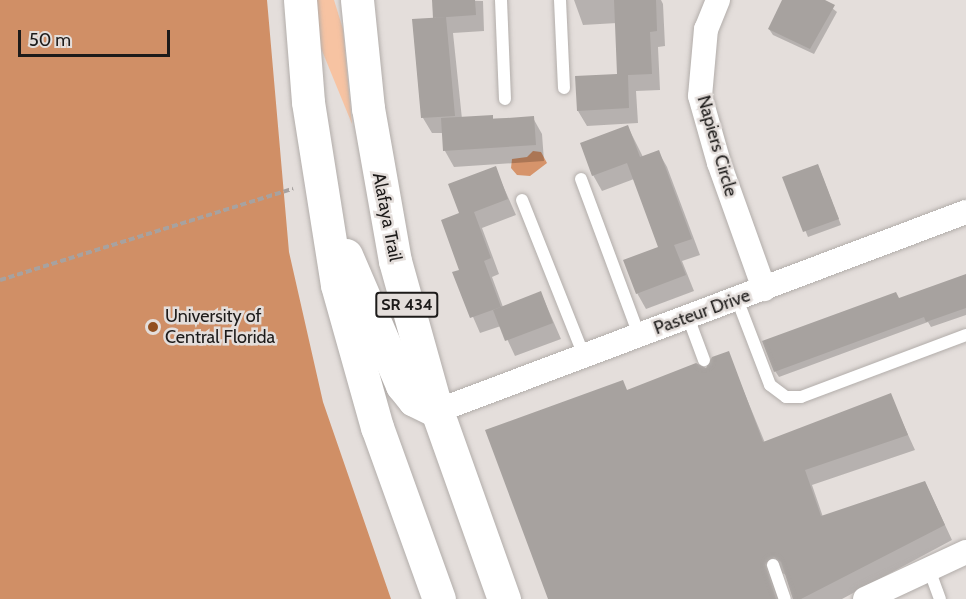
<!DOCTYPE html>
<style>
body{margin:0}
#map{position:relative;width:966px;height:599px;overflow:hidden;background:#e4dedb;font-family:Cabin,sans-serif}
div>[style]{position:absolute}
.green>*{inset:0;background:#f7c3a2}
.forest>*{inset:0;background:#d08f66}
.water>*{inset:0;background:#d6946b}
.shadow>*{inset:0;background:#0003}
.building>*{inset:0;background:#a7a29f}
.path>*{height:4px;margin-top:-2px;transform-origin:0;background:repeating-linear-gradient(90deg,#a7a2a0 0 6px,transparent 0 9px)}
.roads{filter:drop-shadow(0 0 2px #b2adaa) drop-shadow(0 0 2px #b2adaa)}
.service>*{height:12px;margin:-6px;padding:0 6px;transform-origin:6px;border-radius:6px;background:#fff}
.minor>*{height:24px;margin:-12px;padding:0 12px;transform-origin:12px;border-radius:12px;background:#fff}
.primary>*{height:33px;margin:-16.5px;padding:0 16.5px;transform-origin:16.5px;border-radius:16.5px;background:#fff}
.dots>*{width:16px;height:16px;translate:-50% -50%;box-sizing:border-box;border:3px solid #e4dedb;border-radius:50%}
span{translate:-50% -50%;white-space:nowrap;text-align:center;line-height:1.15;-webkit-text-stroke:5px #e4dedb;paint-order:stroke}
.shield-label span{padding:2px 4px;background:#e4dedb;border:2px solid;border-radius:4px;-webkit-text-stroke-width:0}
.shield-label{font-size:16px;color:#1d1b1a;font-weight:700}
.street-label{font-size:18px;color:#1d1b1a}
.poi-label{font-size:18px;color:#1d1b1a}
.left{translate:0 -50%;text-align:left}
.scale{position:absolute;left:18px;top:30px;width:152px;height:27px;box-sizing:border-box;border:3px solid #1d1b1a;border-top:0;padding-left:8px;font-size:18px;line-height:21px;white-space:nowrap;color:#1d1b1a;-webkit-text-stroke:4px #e4dedb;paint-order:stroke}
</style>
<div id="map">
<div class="green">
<div style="clip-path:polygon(315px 0,334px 0,343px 29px,352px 124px,316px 36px)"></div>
</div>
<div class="forest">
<div style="clip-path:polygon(0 0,267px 0,289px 252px,323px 402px,391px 599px,0 599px)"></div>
</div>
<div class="water">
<div style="clip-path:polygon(533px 151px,541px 152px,547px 163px,530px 176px,517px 175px,511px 168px,512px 159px,527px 157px)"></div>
</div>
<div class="shadow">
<div style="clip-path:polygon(434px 0,483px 1px,484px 31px,453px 33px,462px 119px,533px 118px,542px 134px,544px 161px,454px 167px,445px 151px,444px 133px,432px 133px,423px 118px,436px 20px)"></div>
<div style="clip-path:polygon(574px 0,661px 0,663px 4px,665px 46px,658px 47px,660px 90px,636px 91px,638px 123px,587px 126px,578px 111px,619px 75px,617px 23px,583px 25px)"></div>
<div style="clip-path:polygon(784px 0,822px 0,837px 12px,814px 54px,773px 35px,769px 29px)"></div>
<div style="clip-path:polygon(628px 127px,643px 157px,658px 151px,667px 167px,700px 255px,682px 261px,694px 291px,646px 309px,637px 293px,660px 248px,634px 179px,602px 191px,593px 175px)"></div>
<div style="clip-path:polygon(818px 165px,841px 225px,808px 237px,784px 178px)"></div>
<div style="clip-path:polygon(495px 168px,516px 215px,482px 228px,499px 274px,492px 277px,503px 307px,541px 293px,561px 339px,515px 356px,501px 326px,480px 333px,454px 273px,461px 271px,461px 214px)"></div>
<div style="clip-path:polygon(966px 275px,966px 315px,931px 327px,928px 322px,779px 377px,775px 371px,899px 300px)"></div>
<div style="clip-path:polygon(728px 353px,765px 443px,890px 395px,915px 450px,812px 485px,823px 517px,925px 482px,952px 540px,842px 599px,793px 599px,786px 575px,778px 571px,773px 583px,779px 599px,549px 599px,628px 391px,707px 370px)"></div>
</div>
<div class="building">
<div style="clip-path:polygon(432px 0,475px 0,476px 15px,433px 18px)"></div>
<div style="clip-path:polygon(614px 0,656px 0,657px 31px,650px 32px,652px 74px,628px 75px,629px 108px,577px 111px,575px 76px,617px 74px)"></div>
<div style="clip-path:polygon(782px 0,825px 0,835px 5px,810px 49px,768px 29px)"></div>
<div style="clip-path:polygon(446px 17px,455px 116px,421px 118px,412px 19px)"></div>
<div style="clip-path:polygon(493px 115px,493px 119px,534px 116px,536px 145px,443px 151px,441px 118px)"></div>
<div style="clip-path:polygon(628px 125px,640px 157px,659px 150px,692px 239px,674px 245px,686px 275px,636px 294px,623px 260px,658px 247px,627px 163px,592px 176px,580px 143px)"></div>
<div style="clip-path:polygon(818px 164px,839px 219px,803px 232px,782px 177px)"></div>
<div style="clip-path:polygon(496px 166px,508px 199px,474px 212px,491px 258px,484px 261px,501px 307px,470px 318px,452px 272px,459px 270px,441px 220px,459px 213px,448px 184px)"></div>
<div style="clip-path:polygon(966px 274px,966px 308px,926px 322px,924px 317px,774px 372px,762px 341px,896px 292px,899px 298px)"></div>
<div style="clip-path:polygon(541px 291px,553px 323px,505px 341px,493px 310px)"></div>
<div style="clip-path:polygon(729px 351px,763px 442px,891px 393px,908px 435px,805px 470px,821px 516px,925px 481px,945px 525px,801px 599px,793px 599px,781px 562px,774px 557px,765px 564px,776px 599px,548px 599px,485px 430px,623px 380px,627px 390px,696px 363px,706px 368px,712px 357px)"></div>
</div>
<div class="path">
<div style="left:0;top:280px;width:307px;rotate:-17.3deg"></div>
</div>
<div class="roads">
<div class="service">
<div style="left:501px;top:0;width:99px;rotate:87.7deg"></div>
<div style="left:560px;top:0;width:88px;rotate:87.4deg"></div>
<div style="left:581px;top:179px;width:166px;rotate:69.6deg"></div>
<div style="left:522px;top:200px;width:168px;rotate:68.3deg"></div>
<div style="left:737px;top:299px;width:92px;rotate:69deg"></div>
<div style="left:770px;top:385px;width:20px;rotate:37deg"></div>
<div style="left:786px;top:397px;width:15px"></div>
<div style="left:801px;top:397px;width:176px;rotate:-20.6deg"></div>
<div style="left:688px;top:317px;width:46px;rotate:69.6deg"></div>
<div style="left:773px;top:565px;width:36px;rotate:71deg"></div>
<div style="left:929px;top:569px;width:32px;rotate:70deg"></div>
</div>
<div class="minor">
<div style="left:718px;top:0;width:31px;rotate:112deg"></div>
<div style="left:706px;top:29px;width:67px;rotate:95.1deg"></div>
<div style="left:700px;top:96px;width:70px;rotate:74.2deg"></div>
<div style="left:719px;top:163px;width:134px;rotate:70.3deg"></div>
<div style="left:437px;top:411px;width:565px;rotate:-20.62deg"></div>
<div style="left:865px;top:599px;width:111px;rotate:-25deg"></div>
</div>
<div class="primary">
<div style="left:300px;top:0;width:102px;rotate:85.5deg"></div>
<div style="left:308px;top:102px;width:185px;rotate:81deg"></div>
<div style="left:337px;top:285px;width:148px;rotate:74.3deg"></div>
<div style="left:377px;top:427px;width:183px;rotate:70.2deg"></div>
<div style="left:357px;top:0;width:109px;rotate:84.2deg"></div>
<div style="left:368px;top:108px;width:155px;rotate:80deg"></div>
<div style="left:395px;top:261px;width:156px;rotate:74.4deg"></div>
<div style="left:437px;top:411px;width:200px;rotate:70.4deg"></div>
<div style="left:346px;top:255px;width:142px;rotate:66.7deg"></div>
<div style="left:402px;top:385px;width:19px;rotate:51deg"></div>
<div style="left:414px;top:400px;width:25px;rotate:26deg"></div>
</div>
</div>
<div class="dots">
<div style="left:153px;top:327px;background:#924f1f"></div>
</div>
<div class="shield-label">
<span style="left:407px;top:305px">SR 434</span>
</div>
<div class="street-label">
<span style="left:717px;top:146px;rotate:74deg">Napiers Circle</span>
<span style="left:387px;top:217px;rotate:79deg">Alafaya Trail</span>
<span style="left:702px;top:312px;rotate:-20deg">Pasteur Drive</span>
</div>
<div class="poi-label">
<span class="left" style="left:165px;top:327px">University of<br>Central Florida</span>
</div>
<div class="scale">50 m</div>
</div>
